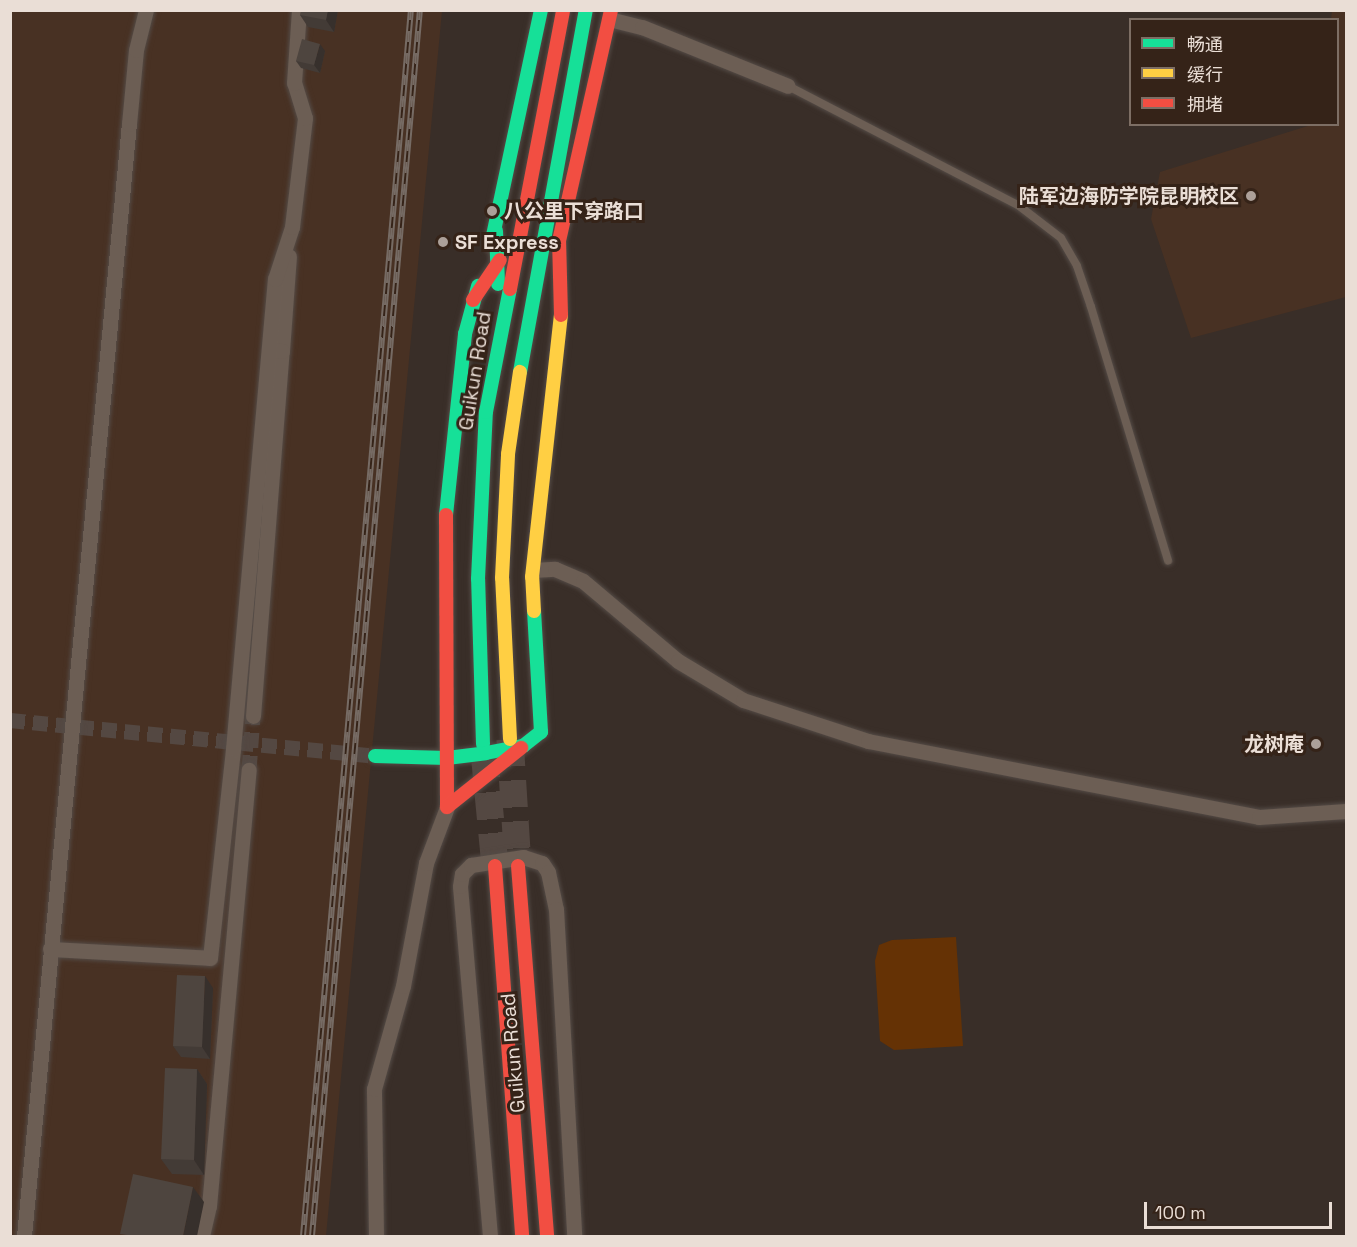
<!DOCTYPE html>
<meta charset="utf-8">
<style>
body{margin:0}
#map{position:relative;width:1357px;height:1247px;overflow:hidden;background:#392e28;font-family:"Space Grotesk","Noto Sans SC",sans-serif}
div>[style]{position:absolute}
.built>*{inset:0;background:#483123}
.green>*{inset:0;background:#653205}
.street-tunnel>*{height:15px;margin-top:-7.5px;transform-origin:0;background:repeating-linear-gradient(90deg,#544842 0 15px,transparent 0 23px)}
.highway-tunnel>*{height:27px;margin-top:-13.5px;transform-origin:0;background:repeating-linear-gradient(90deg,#544842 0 27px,transparent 0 41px)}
.roads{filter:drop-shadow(0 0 2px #544b46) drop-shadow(0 0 2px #544b46)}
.lane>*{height:8px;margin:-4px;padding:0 4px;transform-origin:4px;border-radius:4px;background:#6c5e54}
.street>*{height:15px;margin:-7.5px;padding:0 7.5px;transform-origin:7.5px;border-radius:7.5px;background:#6c5e54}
.fast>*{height:14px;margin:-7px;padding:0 7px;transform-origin:7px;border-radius:7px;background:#16e098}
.slow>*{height:14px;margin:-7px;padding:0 7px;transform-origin:7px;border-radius:7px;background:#ffcf43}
.jam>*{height:14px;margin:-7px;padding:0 7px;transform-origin:7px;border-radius:7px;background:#f24e42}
.rail>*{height:6px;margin-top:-3px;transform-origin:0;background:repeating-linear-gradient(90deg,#352318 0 11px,#766b64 0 22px);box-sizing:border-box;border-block:2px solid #766b64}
.wall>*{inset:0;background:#433b36}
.shaded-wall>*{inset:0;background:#37302c}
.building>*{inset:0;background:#4e453f}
.dots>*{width:16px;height:16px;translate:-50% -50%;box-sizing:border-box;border:3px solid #352318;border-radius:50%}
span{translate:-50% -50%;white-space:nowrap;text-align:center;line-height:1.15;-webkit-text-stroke:6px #352318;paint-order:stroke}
.poi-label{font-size:20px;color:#eaded6;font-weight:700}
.right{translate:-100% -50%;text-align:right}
.left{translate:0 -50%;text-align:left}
.street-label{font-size:20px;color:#eaded6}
.frame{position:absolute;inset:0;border:12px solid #eaded6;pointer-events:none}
.legend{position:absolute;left:1129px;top:18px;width:210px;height:108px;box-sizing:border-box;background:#352318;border:2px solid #7d6e64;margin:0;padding:8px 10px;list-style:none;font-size:18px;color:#eaded6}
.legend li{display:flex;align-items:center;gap:12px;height:30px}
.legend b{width:30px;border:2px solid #7d6e64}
.scale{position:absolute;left:1144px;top:1202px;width:188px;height:27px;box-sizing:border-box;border:3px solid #eaded6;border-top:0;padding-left:8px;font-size:18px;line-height:21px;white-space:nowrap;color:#eaded6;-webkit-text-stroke:4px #352318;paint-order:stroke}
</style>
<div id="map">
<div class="built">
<div style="clip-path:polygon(10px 11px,442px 11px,326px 1236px,11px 1236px)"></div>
<div style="clip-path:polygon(1332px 11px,1346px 11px,1346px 297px,1191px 338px,1151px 219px,1160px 172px,1311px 125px,1338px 124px,1338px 20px,1331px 19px)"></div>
</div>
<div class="green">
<div style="clip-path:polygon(956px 937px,963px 1046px,894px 1050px,880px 1041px,875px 961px,879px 945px,892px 940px)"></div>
</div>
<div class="street-tunnel">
<div style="left:10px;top:720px;width:367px;rotate:5.6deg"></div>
<div style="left:249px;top:770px;width:54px;rotate:-85.8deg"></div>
</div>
<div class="highway-tunnel">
<div style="left:510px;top:739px;width:127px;rotate:86.4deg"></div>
<div style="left:484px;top:751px;width:116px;rotate:84.5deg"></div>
</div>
<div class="roads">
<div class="lane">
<div style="left:788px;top:86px;width:259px;rotate:27.4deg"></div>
<div style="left:1018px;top:205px;width:54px;rotate:37.5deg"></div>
<div style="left:1061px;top:238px;width:32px;rotate:60deg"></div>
<div style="left:1077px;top:266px;width:43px;rotate:71.1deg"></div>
<div style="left:1091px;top:307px;width:265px;rotate:73.1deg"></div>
</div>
<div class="street">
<div style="left:609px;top:19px;width:34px;rotate:14deg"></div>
<div style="left:642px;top:27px;width:157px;rotate:22deg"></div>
<div style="left:282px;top:351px;width:95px;rotate:-85.8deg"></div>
<div style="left:533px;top:570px;width:22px;rotate:-3deg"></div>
<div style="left:555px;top:569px;width:30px;rotate:23deg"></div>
<div style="left:583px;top:581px;width:124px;rotate:40.1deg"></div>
<div style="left:678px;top:661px;width:76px;rotate:31deg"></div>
<div style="left:743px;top:700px;width:132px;rotate:18.2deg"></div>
<div style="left:868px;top:741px;width:398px;rotate:11deg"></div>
<div style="left:1259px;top:817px;width:87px;rotate:-3.9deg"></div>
<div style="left:253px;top:716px;width:366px;rotate:-85.5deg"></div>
<div style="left:282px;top:351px;width:11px;rotate:-175deg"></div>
<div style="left:50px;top:949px;width:160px;rotate:3.2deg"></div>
<div style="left:210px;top:958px;width:210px;rotate:-83.7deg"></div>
<div style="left:233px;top:749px;width:472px;rotate:-84.9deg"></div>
<div style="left:275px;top:279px;width:55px;rotate:-71.9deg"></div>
<div style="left:292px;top:227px;width:110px;rotate:-83.2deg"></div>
<div style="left:305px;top:118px;width:37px;rotate:-107deg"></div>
<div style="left:294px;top:83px;width:73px;rotate:-86.1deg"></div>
<div style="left:24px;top:1236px;width:1117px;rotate:-84.61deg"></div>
<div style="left:129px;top:124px;width:74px;rotate:-84.6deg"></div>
<div style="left:136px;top:50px;width:41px;rotate:-76deg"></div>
<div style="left:202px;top:1236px;width:31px;rotate:-77deg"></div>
<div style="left:209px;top:1206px;width:438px;rotate:-84.8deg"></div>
<div style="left:376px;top:1236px;width:147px;rotate:-90.8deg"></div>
<div style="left:374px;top:1089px;width:107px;rotate:-74.3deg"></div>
<div style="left:403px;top:986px;width:125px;rotate:-79.4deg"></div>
<div style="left:426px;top:863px;width:60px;rotate:-69.4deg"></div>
<div style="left:490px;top:1236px;width:351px;rotate:-94.9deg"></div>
<div style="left:460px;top:886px;width:12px;rotate:-81deg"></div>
<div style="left:462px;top:874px;width:13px;rotate:-45deg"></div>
<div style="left:471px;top:865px;width:53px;rotate:-8.7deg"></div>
<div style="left:523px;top:857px;width:20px;rotate:18deg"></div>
<div style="left:542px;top:863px;width:11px;rotate:56deg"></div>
<div style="left:548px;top:872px;width:38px;rotate:78deg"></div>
<div style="left:556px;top:909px;width:327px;rotate:86.8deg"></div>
</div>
<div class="fast">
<div style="left:496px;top:231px;width:53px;rotate:87.8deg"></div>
<div style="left:491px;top:245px;width:240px;rotate:-78deg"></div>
<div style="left:520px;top:372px;width:368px;rotate:-79.7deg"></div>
<div style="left:446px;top:515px;width:182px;rotate:-84deg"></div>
<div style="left:465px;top:334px;width:50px;rotate:-74.8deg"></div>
<div style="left:483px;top:744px;width:165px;rotate:-91.7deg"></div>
<div style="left:478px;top:579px;width:167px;rotate:-87.3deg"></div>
<div style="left:486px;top:412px;width:125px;rotate:-79deg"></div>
<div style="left:375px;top:756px;width:72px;rotate:1.6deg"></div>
<div style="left:447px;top:758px;width:39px;rotate:-7deg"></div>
<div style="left:486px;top:753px;width:38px;rotate:-11deg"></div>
<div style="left:523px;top:746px;width:23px;rotate:-38deg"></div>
<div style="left:541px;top:732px;width:121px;rotate:-93.3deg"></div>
</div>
<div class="slow">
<div style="left:534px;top:611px;width:34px;rotate:-93deg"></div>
<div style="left:532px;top:577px;width:264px;rotate:-83.7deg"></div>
<div style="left:510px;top:739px;width:161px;rotate:-92.8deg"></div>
<div style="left:502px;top:578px;width:124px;rotate:-87.2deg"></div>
<div style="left:508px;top:454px;width:83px;rotate:-81.7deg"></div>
</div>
<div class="jam">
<div style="left:510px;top:289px;width:284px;rotate:-79.2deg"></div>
<div style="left:473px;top:300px;width:48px;rotate:-56deg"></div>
<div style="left:561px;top:315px;width:74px;rotate:-91.5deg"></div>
<div style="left:559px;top:241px;width:237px;rotate:-77.3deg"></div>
<div style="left:446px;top:515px;width:292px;rotate:89.8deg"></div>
<div style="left:447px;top:807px;width:95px;rotate:-38.6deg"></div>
<div style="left:495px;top:866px;width:371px;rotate:85.8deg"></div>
<div style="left:518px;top:866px;width:371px;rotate:85.5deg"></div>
</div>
</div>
<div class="rail">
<div style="left:303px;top:1236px;width:1231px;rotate:-84.97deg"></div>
<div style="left:312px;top:1236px;width:1231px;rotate:-84.97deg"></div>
</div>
<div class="wall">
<div style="clip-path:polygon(338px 10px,334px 32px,308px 27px,300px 15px)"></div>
<div style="clip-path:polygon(325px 51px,320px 73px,301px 68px,296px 61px)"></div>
<div style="clip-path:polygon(213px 988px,210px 1059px,181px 1057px,173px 1046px)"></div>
<div style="clip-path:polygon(197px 1069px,207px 1084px,204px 1175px,172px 1174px,161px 1159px)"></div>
</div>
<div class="shaded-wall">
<div style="clip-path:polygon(328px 10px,338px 10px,334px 32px,326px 20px)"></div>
<div style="clip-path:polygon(320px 44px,325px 51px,320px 73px,314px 65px)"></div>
<div style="clip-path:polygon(205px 976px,213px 988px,210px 1059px,202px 1047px)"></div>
<div style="clip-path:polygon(197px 1069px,207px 1084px,204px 1175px,194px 1160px)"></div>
<div style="clip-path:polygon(193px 1187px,204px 1202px,197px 1236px,183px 1236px)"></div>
</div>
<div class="building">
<div style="clip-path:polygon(301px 10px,328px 10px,326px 20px,300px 15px)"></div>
<div style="clip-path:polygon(302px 39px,320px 44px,314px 65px,296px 61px)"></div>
<div style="clip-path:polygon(177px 975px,205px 976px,202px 1047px,173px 1046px)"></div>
<div style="clip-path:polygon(165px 1068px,197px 1069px,194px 1160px,161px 1159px)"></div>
<div style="clip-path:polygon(133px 1174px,193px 1187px,183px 1236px,133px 1236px,120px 1234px)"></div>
</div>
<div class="dots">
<div style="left:1251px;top:196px;background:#aca099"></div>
<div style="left:492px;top:211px;background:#aca099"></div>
<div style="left:443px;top:242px;background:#aca099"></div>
<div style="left:1316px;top:744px;background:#aca099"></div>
</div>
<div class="poi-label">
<span class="right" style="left:1239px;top:196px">陆军边海防学院昆明校区</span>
<span class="left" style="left:504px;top:211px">八公里下穿路口</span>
<span class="left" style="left:455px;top:242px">SF Express</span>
<span class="right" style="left:1304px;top:744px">龙树庵</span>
</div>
<div class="street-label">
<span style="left:475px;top:371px;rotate:-81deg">Guikun Road</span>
<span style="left:513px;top:1053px;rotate:-95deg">Guikun Road</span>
</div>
<div class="frame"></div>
<ul class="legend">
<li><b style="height:8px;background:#16e098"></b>畅通</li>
<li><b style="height:8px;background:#ffcf43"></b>缓行</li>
<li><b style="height:8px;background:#f24e42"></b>拥堵</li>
</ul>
<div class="scale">100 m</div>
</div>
